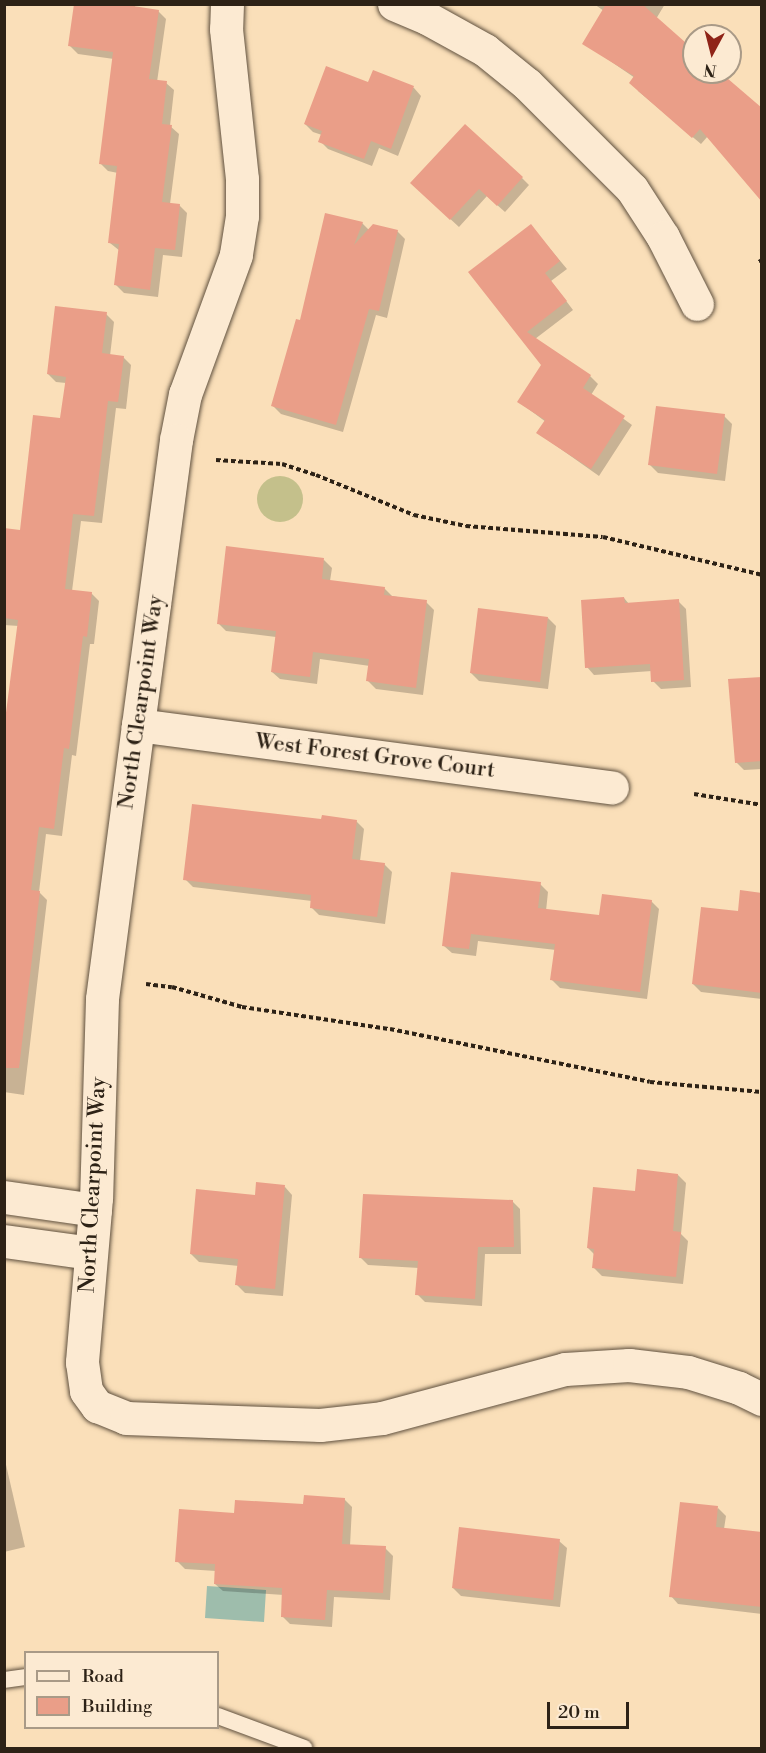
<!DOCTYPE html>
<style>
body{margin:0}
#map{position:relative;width:766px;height:1753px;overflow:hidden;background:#fadfb9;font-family:"Libre Bodoni",serif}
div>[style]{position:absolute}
.green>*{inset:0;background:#c4c08b}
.round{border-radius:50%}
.water>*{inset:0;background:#9ebdac}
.shadow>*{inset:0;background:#0003}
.building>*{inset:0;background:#ea9e88}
.path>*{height:4px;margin-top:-2px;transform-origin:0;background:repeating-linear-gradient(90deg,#2d2216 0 4.5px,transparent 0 7.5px)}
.roads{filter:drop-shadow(0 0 2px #60513f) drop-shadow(0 0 2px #60513f)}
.service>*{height:16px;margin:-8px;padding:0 8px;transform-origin:8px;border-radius:8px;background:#fcead2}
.minor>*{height:33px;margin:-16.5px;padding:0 16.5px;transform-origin:16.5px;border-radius:16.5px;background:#fcead2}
span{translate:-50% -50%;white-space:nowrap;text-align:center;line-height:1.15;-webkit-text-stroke:6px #fcead2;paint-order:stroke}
.street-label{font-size:22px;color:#2d2216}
.frame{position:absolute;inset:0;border:6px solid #2d2216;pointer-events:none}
.legend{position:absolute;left:24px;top:1651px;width:195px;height:78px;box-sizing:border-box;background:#fcead2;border:2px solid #a99a87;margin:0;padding:8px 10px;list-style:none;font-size:18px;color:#2d2216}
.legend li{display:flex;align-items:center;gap:12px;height:30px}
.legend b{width:30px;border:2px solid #a99a87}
.north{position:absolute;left:682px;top:24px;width:60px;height:60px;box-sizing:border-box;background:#fcead2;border:2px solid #a99a87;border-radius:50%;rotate:187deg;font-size:16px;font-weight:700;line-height:24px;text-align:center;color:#2d2216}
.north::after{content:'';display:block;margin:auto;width:21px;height:27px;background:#8f2418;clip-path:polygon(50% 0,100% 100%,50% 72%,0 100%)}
.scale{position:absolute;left:547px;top:1702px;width:82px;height:27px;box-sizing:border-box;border:3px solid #2d2216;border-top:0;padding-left:8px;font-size:18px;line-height:21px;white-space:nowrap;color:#2d2216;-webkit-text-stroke:4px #fcead2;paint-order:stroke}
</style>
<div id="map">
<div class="green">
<div class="round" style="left:257px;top:476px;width:46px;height:46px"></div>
</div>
<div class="water">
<div style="clip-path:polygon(207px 1586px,266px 1590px,264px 1622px,205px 1618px)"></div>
</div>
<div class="shadow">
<div style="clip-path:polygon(75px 4px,135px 4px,135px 8px,158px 11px,166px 19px,157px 82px,166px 83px,174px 90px,170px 126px,179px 134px,170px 204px,179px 205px,187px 213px,182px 257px,163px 255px,158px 297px,124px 293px,116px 285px,120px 251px,110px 243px,118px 173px,108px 171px,101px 164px,114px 59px,78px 54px,70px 46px)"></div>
<div style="clip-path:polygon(594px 4px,665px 4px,656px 19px,694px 52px,694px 72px,718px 72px,708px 136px,701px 144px,638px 91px,635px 78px,584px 43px,604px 11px)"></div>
<div style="clip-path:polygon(374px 72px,414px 88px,421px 96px,398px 156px,379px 148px,372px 166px,328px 149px,320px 141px,322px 135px,313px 132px,305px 124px,369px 84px)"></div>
<div style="clip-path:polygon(522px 178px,529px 185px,505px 212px,487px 196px,459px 227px,420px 191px)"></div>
<div style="clip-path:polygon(362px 223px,369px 230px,397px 231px,405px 239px,387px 318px,376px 315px,343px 432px,281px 414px,273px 406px,301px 322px)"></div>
<div style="clip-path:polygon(531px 226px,567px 269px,551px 281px,573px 310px,535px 339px,590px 376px,598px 384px,591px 395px,632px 425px,599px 476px,538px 433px,546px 422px,519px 402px,543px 365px,470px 273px)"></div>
<div style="clip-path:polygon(106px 314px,114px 322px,110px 356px,123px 357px,131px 365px,126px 409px,116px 408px,102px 523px,81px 521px,72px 591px,91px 593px,99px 601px,94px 644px,90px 644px,76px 756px,72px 755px,62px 836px,46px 834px,39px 892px,47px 900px,24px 1095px,4px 1092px,4px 740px,19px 626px,4px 625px,4px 530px,21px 531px,62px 420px,66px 383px,56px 382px,48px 374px)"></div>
<div style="clip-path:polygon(724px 416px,732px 424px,725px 481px,658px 473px,650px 465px)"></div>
<div style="clip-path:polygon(324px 560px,332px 568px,330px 581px,384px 588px,392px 596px,426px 602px,434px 610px,423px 695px,376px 689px,368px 681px,370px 666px,320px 659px,317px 684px,280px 679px,272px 672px,276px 637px,226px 631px,218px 623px)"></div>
<div style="clip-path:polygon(624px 598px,629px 604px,678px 601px,686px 609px,691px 687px,661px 689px,653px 681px,652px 671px,594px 675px,587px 667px)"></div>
<div style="clip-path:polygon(548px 618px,556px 626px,548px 689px,479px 681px,471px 673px)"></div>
<div style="clip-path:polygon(762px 678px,762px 769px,744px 770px,736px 762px)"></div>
<div style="clip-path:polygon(323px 821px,356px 821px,364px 829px,360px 861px,384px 864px,392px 872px,385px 924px,319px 915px,311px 907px,312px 901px,193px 887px,185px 879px)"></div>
<div style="clip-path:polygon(540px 884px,548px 892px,546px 911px,600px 917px,651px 901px,659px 909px,647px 999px,560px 988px,552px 980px,556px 950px,478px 941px,476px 956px,452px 953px,444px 946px)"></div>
<div style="clip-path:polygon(762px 895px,762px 999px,701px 992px,693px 984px)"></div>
<div style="clip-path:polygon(678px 1175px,686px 1183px,681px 1234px,688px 1241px,683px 1284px,602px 1276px,594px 1268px,595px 1255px,588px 1248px,636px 1193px)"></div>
<div style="clip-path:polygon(285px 1187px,292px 1195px,283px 1296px,245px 1293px,237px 1285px,239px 1266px,199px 1262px,191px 1254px,256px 1197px)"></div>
<div style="clip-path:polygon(512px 1201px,520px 1209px,521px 1254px,485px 1254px,482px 1306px,425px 1302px,417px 1294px,419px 1268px,368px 1265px,360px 1257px)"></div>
<div style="clip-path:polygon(4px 1456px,25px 1547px,4px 1552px)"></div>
<div style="clip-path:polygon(344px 1499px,352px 1507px,350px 1546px,385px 1548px,393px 1556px,390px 1600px,334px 1597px,332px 1627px,290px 1624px,282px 1616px,284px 1595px,223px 1591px,215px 1584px,216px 1571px,185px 1569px,177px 1561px,236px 1514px)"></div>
<div style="clip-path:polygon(718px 1508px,726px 1516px,724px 1529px,762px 1533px,762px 1614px,678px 1604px,671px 1596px)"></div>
<div style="clip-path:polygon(559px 1541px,567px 1548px,560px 1607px,461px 1596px,453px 1588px)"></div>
</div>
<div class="building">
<div style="clip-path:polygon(74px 4px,120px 4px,159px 10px,149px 79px,167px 81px,162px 124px,172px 125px,162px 202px,180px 204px,175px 250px,155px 248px,150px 290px,114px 285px,119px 244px,108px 243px,117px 166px,99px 164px,113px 52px,68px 46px)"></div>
<div style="clip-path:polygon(606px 4px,642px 4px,694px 50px,694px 72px,720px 72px,762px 108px,762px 202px,700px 129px,692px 138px,629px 83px,634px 76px,582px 44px)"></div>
<div style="clip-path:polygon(326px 66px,368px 82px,373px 70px,414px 86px,391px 149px,371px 141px,364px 159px,318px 142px,322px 131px,304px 124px)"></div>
<div style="clip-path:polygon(465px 124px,523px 177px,497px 206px,479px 189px,450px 220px,410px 183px)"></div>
<div style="clip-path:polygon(325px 213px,363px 222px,354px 245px,373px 224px,398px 230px,379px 311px,369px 309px,336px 425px,271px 406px,296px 319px,300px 320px)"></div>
<div style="clip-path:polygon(531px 224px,560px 261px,545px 273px,567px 301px,527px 332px,591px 375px,583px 388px,625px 416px,591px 469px,536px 433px,545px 420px,517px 402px,541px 365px,468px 272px)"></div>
<div style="clip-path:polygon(55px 306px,107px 312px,102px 353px,124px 356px,118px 402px,108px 401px,94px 516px,73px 514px,65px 589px,92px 592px,87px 637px,83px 636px,69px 749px,64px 748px,54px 829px,39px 827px,31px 890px,40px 891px,19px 1068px,4px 1068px,4px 728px,18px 620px,4px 618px,4px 528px,20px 530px,33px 415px,60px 418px,66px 377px,47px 374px)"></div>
<div style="clip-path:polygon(656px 406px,725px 414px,717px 474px,648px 465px)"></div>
<div style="clip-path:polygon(226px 546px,324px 558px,322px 579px,385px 587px,384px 595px,427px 600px,416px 688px,366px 681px,369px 659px,313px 652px,310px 677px,271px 672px,276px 631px,217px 624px)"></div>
<div style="clip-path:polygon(624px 597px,625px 603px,679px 599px,684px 680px,651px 682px,650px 664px,585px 668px,581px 600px)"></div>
<div style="clip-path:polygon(478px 608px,548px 617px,540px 682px,470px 673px)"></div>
<div style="clip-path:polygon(762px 677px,762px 761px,735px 763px,728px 679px)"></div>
<div style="clip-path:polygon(192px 804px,321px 819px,322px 815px,357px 820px,352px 859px,385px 863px,377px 917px,310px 908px,311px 895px,183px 880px)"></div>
<div style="clip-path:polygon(451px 872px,541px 882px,538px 908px,599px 915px,602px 894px,652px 900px,640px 992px,550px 980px,555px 944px,471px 934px,469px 949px,442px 946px)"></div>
<div style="clip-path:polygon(740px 890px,762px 893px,762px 993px,692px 984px,701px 907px,738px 911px)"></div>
<div style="clip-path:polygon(637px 1169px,678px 1174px,673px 1231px,681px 1232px,676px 1277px,592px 1268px,594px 1249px,587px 1248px,593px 1187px,635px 1191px)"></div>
<div style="clip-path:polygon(256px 1182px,285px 1185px,275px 1289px,235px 1285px,238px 1259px,190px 1254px,196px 1189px,255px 1195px)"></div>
<div style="clip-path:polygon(363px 1194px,513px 1200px,514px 1247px,478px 1247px,475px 1299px,415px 1295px,418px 1261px,359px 1258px)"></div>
<div style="clip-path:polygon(304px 1495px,345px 1498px,342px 1544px,386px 1546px,383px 1593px,327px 1590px,325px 1620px,281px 1617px,282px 1588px,214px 1584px,215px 1564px,175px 1562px,179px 1509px,234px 1513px,235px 1500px,303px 1504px)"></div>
<div style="clip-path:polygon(680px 1502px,718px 1506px,716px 1527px,762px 1532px,762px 1607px,669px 1597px)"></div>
<div style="clip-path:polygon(459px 1527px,560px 1539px,553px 1600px,452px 1588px)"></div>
</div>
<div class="path">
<div style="left:759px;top:262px;width:4px;rotate:-34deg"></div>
<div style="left:216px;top:460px;width:66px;rotate:3.5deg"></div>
<div style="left:282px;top:464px;width:36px;rotate:18deg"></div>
<div style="left:316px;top:475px;width:106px;rotate:22.2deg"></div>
<div style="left:414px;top:515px;width:53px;rotate:11.9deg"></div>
<div style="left:466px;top:526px;width:137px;rotate:4.6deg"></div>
<div style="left:603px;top:537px;width:163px;rotate:13.4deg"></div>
<div style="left:694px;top:794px;width:69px;rotate:9.2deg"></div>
<div style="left:146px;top:984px;width:26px;rotate:7deg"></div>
<div style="left:172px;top:987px;width:73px;rotate:15.9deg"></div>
<div style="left:242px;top:1007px;width:150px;rotate:8.5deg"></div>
<div style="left:390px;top:1029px;width:265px;rotate:11.5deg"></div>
<div style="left:650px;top:1082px;width:112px;rotate:5.1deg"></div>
</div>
<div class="roads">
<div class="service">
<div style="left:4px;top:1680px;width:22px;rotate:-8deg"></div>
<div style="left:218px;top:1716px;width:92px;rotate:20.4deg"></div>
</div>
<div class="minor">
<div style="left:227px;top:4px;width:25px;rotate:92deg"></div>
<div style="left:226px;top:29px;width:151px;rotate:83.9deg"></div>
<div style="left:242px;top:179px;width:37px;rotate:90deg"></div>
<div style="left:242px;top:216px;width:39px;rotate:99deg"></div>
<div style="left:236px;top:255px;width:148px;rotate:110.1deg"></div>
<div style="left:185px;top:394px;width:47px;rotate:101.1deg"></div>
<div style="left:176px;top:440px;width:288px;rotate:97.6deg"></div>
<div style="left:138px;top:725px;width:276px;rotate:97.5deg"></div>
<div style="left:102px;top:999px;width:199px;rotate:91.7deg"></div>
<div style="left:96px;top:1198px;width:165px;rotate:94.9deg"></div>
<div style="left:82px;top:1362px;width:29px;rotate:82deg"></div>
<div style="left:86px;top:1391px;width:19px;rotate:54deg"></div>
<div style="left:97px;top:1406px;width:31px;rotate:22deg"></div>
<div style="left:126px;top:1418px;width:194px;rotate:2.1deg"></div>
<div style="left:320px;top:1425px;width:62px;rotate:-6.4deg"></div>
<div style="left:382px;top:1418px;width:189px;rotate:-15deg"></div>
<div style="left:565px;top:1369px;width:64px;rotate:-3.6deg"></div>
<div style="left:629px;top:1365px;width:59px;rotate:6.8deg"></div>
<div style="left:688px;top:1372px;width:53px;rotate:17.4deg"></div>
<div style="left:739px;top:1388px;width:25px;rotate:26deg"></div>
<div style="left:394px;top:4px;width:36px;rotate:23deg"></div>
<div style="left:427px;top:18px;width:66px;rotate:28.9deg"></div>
<div style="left:485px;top:50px;width:54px;rotate:39deg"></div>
<div style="left:527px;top:84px;width:148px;rotate:45deg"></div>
<div style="left:632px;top:189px;width:57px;rotate:57.1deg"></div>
<div style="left:663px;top:237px;width:75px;rotate:63.1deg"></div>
<div style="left:138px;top:725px;width:478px;rotate:7.5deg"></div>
<div style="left:4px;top:1197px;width:92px;rotate:8.1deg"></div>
<div style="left:4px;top:1241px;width:87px;rotate:7.9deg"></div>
</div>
</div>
<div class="street-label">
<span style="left:141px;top:702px;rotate:-82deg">North Clearpoint Way</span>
<span style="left:375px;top:756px;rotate:7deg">West Forest Grove Court</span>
<span style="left:93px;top:1185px;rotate:-87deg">North Clearpoint Way</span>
</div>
<div class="frame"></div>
<ul class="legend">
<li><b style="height:8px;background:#fcead2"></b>Road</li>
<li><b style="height:16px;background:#ea9e88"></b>Building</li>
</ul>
<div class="north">N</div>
<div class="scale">20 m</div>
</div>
